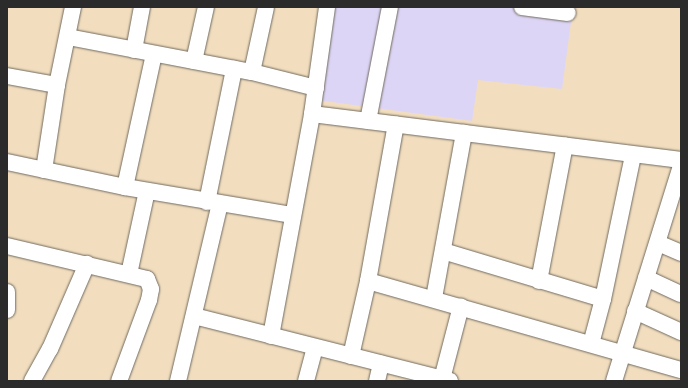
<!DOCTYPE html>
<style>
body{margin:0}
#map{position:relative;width:688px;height:388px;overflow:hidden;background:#f2debf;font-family:"IM FELL French Canon",serif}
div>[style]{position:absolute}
.built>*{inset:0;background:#ddd5f6}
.roads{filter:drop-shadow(0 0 1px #716a5f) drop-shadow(0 0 1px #716a5f)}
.minor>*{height:16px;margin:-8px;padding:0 8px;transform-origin:8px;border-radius:8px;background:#fff}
span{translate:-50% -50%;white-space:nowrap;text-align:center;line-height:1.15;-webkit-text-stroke:3px #fdfcf7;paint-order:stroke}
.frame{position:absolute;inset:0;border:8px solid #2b2b2b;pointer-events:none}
</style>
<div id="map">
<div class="built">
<div style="clip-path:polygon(330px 7px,573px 7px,562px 89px,478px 80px,472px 121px,317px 100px)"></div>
</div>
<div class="roads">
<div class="minor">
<div style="left:522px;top:7px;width:46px;rotate:7.4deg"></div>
<div style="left:68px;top:37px;width:187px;rotate:10.8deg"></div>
<div style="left:252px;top:72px;width:66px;rotate:14deg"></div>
<div style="left:134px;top:50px;width:44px;rotate:-79.5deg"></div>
<div style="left:194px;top:61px;width:55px;rotate:-77.5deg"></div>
<div style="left:252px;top:72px;width:66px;rotate:-77.8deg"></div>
<div style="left:7px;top:76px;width:51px;rotate:10.2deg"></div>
<div style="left:312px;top:114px;width:372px;rotate:7.1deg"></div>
<div style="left:368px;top:121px;width:116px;rotate:-79.1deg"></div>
<div style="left:7px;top:162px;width:121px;rotate:12deg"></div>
<div style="left:125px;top:187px;width:170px;rotate:9.5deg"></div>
<div style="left:44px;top:170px;width:86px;rotate:-81.3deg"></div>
<div style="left:57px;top:85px;width:80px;rotate:-78.4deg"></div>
<div style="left:125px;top:187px;width:136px;rotate:-77.7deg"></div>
<div style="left:207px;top:202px;width:136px;rotate:-78.5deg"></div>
<div style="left:658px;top:243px;width:25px;rotate:23deg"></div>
<div style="left:7px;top:246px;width:144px;rotate:13.3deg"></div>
<div style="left:147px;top:279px;width:11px;rotate:68deg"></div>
<div style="left:151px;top:289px;width:11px;rotate:100deg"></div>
<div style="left:149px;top:300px;width:86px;rotate:110.3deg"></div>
<div style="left:443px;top:251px;width:167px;rotate:16.7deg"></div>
<div style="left:129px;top:274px;width:85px;rotate:-77.8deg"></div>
<div style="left:646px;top:278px;width:38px;rotate:25deg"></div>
<div style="left:368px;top:281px;width:325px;rotate:15.9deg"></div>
<div style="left:539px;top:281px;width:138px;rotate:-79.2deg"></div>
<div style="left:7px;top:292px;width:18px;rotate:90deg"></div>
<div style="left:434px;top:298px;width:168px;rotate:-79.7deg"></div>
<div style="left:635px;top:311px;width:51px;rotate:24.5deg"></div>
<div style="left:194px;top:316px;width:264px;rotate:14.2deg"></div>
<div style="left:271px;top:336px;width:226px;rotate:-79.5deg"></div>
<div style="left:312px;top:114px;width:108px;rotate:-82deg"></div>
<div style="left:591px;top:344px;width:47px;rotate:-75.1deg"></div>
<div style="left:603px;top:299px;width:146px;rotate:-78.2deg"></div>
<div style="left:351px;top:356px;width:77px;rotate:-77.2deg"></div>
<div style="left:368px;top:281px;width:159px;rotate:-79.9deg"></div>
<div style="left:442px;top:379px;width:75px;rotate:-75.4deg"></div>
<div style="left:32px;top:381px;width:37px;rotate:-61deg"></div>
<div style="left:50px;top:349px;width:93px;rotate:-66.5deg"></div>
<div style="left:178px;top:381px;width:182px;rotate:-76.7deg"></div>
<div style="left:306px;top:381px;width:34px;rotate:-75deg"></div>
<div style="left:377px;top:381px;width:18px;rotate:-77deg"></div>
<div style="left:614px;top:381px;width:225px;rotate:-72.7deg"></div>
</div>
</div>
<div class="frame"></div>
</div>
